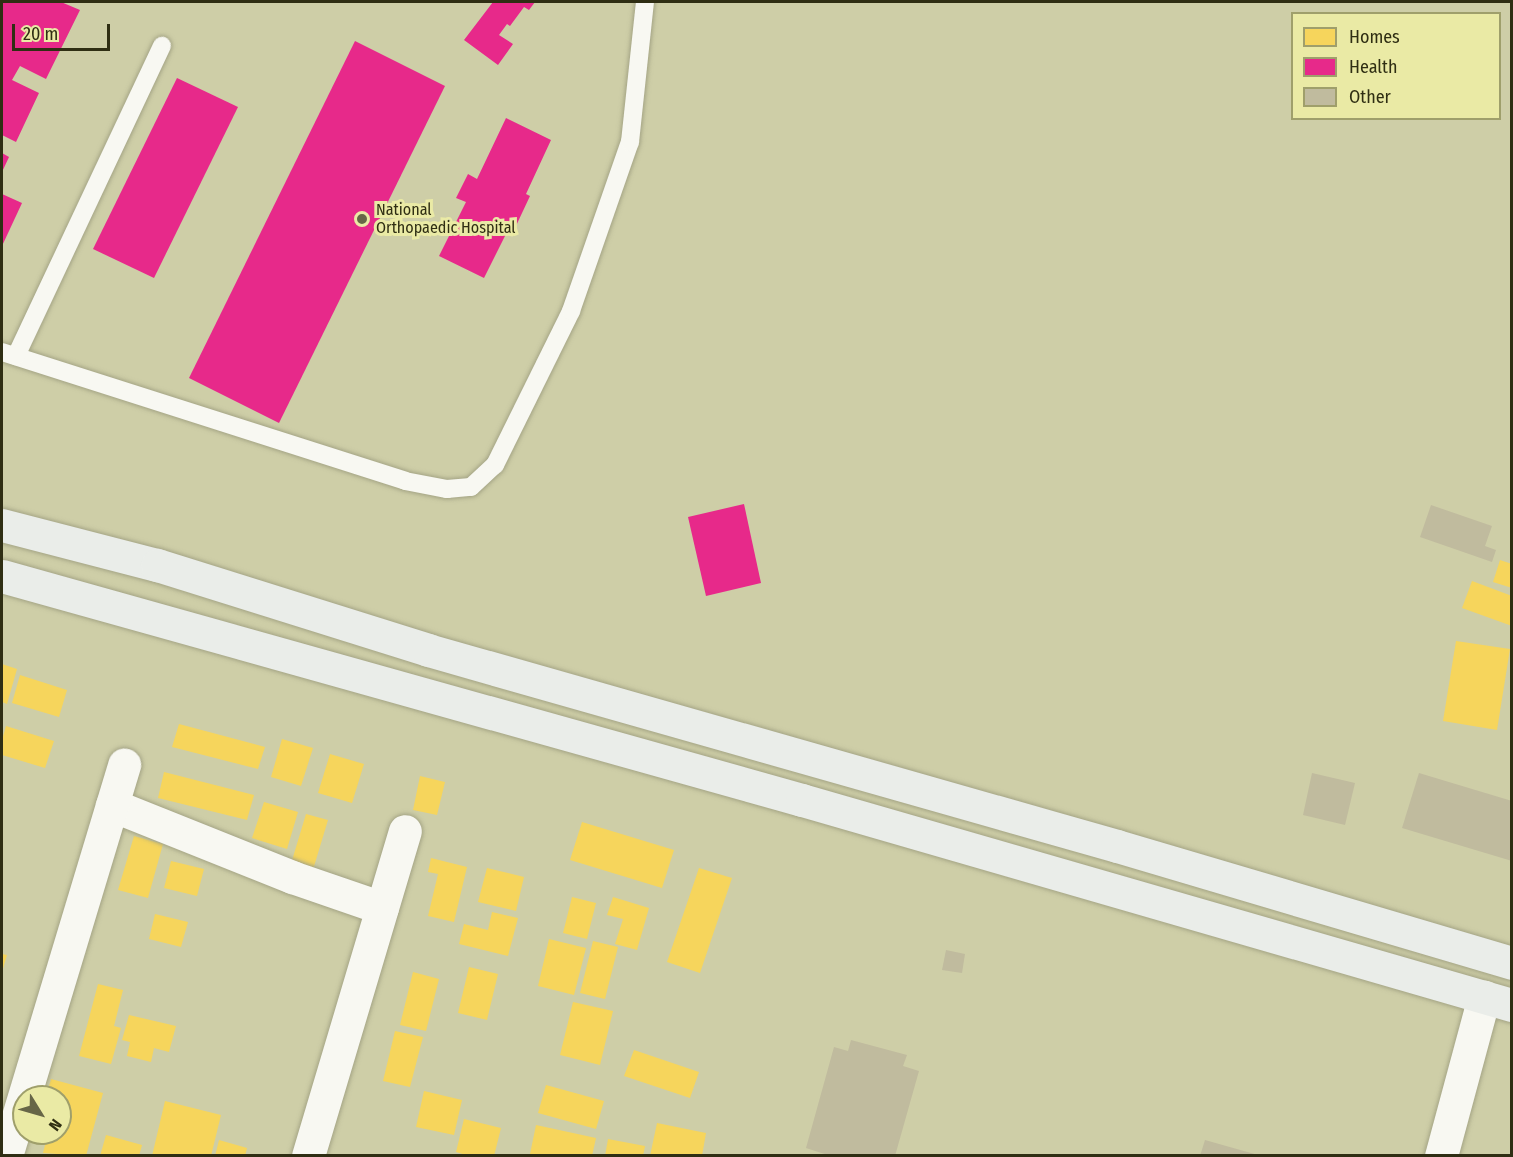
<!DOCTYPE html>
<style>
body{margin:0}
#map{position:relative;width:1513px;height:1157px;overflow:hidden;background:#cecea7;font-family:"Fira Sans Condensed",sans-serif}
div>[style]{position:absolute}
.homes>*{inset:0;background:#f6d55c}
.health>*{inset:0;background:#e7298a}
.building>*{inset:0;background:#c0bb9e}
.roads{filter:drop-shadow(0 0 2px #a4a485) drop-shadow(0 0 2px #a4a485)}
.lane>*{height:18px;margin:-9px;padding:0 9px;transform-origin:9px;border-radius:9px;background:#f8f8f2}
.street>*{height:33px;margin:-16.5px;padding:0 16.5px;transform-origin:16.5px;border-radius:16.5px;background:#f8f8f2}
.secondary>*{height:33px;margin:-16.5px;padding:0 16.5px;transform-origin:16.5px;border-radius:16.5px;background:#eaede9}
.dots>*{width:16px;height:16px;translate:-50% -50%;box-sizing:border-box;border:3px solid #eaeaa5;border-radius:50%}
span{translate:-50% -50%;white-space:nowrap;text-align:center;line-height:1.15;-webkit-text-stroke:6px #eaeaa5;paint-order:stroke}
.poi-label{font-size:16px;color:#2f2e13}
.left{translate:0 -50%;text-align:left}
.frame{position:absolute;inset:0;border:3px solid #2f2e13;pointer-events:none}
.legend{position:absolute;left:1291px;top:12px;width:210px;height:108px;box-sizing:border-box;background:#eaeaa5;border:2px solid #9f9f6b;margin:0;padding:8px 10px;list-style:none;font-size:18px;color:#2f2e13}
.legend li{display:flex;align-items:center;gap:12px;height:30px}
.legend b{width:30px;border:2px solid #9f9f6b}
.north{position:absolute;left:12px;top:1085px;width:60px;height:60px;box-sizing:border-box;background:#eaeaa5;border:2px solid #9f9f6b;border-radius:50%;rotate:127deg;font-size:16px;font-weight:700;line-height:24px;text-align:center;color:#2f2e13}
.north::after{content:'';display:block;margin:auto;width:21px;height:27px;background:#676647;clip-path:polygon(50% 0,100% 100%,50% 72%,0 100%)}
.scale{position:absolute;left:12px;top:24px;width:98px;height:27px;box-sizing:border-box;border:3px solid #2f2e13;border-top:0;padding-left:8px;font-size:18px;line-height:21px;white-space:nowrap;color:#2f2e13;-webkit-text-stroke:4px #eaeaa5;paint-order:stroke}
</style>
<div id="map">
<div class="homes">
<div style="clip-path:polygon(1500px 560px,1512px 564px,1512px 588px,1493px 582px)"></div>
<div style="clip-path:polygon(1472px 581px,1512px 596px,1512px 626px,1462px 608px)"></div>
<div style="clip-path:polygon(1456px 641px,1510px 649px,1497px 730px,1443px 721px)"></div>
<div style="clip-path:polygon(2px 664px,17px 669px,7px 704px,2px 702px)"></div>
<div style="clip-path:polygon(20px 675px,67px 690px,59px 717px,12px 703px)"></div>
<div style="clip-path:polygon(179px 724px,265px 747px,258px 769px,172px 747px)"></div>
<div style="clip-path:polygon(6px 726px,54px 741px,45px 768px,2px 755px,2px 740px)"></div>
<div style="clip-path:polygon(282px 739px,313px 748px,301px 786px,271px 777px)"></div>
<div style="clip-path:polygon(330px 754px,364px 764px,352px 803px,318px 793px)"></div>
<div style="clip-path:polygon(164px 772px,254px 795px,247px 820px,158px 798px)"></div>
<div style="clip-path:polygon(420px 776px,445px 782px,437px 815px,413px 810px)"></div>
<div style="clip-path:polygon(264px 802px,298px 812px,287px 849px,252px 838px)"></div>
<div style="clip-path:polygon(306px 814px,328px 820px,312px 873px,290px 867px)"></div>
<div style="clip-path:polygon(582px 822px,674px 850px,662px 888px,570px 860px)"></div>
<div style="clip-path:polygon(134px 836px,163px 844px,148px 898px,118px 890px)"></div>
<div style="clip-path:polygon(431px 858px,467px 867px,454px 922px,428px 916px,438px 874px,428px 872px)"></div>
<div style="clip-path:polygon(171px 861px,204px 869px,197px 896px,164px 888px)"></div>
<div style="clip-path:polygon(487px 868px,524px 877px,516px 911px,478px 902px)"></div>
<div style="clip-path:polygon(699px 868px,732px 878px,700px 973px,667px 962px)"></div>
<div style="clip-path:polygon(572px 897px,596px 903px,587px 939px,563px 933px)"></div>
<div style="clip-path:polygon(613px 897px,649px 908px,637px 950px,615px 944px,623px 919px,607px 915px)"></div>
<div style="clip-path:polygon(492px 912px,518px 918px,508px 956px,459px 944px,464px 924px,488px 930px)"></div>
<div style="clip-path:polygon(155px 914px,188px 922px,181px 947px,149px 939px)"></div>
<div style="clip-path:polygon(549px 939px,586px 948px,574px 995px,538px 986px)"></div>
<div style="clip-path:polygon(593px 941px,618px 947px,605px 999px,580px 993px)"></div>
<div style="clip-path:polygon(2px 954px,7px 955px,2px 972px)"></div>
<div style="clip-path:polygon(469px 967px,498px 974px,487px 1020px,458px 1013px)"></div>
<div style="clip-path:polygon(413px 972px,439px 979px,426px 1031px,400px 1025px)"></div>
<div style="clip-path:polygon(98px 984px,123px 990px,114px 1026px,121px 1028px,111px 1064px,79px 1056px)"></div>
<div style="clip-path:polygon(573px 1002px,613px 1011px,600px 1065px,560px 1055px)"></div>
<div style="clip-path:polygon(129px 1015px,176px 1026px,169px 1052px,154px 1048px,151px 1062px,127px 1056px,130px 1042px,122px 1040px)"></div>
<div style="clip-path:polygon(395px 1031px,423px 1037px,410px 1087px,383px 1081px)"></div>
<div style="clip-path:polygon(634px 1050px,699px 1072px,690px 1098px,624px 1076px)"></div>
<div style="clip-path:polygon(51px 1079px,103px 1093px,86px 1156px,43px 1153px,48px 1133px,60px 1133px,60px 1097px,46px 1097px)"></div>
<div style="clip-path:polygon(546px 1085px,604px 1101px,596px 1129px,538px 1113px)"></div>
<div style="clip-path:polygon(424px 1091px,462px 1100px,454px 1135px,416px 1127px)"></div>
<div style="clip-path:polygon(165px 1101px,221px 1115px,211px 1156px,152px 1156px)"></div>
<div style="clip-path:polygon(464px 1119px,501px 1128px,494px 1156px,469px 1156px,456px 1152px)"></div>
<div style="clip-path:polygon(657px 1123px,706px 1133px,702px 1156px,650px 1156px)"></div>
<div style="clip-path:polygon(536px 1125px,596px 1138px,592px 1156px,530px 1154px)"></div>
<div style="clip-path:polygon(106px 1135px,142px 1145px,139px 1156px,100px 1156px)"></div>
<div style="clip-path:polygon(608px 1139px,645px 1146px,643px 1156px,605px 1156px)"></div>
<div style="clip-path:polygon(219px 1140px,247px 1148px,245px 1156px,215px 1156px)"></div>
</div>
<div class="health">
<div style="clip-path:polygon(2px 2px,61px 2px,80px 10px,46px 79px,20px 66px,12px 80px,39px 93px,16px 142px,2px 135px)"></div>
<div style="clip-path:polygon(493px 2px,535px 2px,529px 10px,524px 7px,510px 26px,507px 24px,499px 35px,513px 44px,498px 65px,464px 40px)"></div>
<div style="clip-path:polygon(355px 41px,445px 86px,279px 423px,189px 378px)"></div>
<div style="clip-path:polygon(177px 78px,238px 107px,154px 278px,93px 249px)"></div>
<div style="clip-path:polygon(506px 118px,551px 140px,526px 194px,530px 196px,515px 228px,510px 226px,484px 278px,439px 256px,466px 202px,456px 198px,468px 174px,477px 179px)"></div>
<div style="clip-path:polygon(2px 153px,9px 157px,2px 172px)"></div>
<div style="clip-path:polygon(2px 194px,22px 203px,2px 246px)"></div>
<div style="clip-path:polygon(744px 504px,761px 583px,706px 596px,688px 517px)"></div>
</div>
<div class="building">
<div style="clip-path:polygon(1431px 505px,1492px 526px,1485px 546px,1496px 550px,1492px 562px,1420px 537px)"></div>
<div style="clip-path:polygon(1312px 773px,1355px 783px,1345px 825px,1303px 815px)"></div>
<div style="clip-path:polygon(1419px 773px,1512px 801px,1512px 861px,1402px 828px)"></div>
<div style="clip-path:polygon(946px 950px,965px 954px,962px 973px,942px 970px)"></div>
<div style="clip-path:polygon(851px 1040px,907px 1055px,903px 1066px,919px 1071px,895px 1156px,831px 1156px,806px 1148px,834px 1047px,848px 1051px)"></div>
<div style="clip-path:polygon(1205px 1140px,1258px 1155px,1258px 1156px,1200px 1156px)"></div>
</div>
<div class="roads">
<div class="lane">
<div style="left:2px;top:352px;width:423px;rotate:17.7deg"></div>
<div style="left:405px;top:481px;width:43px;rotate:10.8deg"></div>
<div style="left:447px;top:489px;width:24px;rotate:-5deg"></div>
<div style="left:471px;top:487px;width:33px;rotate:-43deg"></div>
<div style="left:495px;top:465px;width:172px;rotate:-63.7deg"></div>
<div style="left:571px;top:311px;width:179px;rotate:-70.8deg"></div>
<div style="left:630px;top:142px;width:141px;rotate:-83.9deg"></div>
<div style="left:16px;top:356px;width:343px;rotate:-64.8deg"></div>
</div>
<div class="street">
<div style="left:112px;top:805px;width:194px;rotate:21.8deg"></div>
<div style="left:292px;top:877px;width:95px;rotate:19deg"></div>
<div style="left:6px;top:1156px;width:409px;rotate:-73.2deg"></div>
<div style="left:308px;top:1156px;width:339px;rotate:-73.4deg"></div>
<div style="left:1441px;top:1156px;width:165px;rotate:-74.9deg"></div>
</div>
<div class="secondary">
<div style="left:2px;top:525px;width:160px;rotate:14.5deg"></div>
<div style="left:157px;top:565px;width:284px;rotate:17.4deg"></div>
<div style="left:428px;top:650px;width:716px;rotate:15.88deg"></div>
<div style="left:1117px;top:846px;width:412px;rotate:16.5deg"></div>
<div style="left:2px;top:576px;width:831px;rotate:15.64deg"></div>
<div style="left:802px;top:800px;width:739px;rotate:16.11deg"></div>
</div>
</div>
<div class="dots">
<div style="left:362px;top:219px;background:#676647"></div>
</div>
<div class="poi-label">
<span class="left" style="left:376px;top:219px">National<br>Orthopaedic Hospital</span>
</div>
<div class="frame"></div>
<ul class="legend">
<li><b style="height:16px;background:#f6d55c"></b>Homes</li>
<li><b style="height:16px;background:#e7298a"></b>Health</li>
<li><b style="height:16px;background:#c0bb9e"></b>Other</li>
</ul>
<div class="north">N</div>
<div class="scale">20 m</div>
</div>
